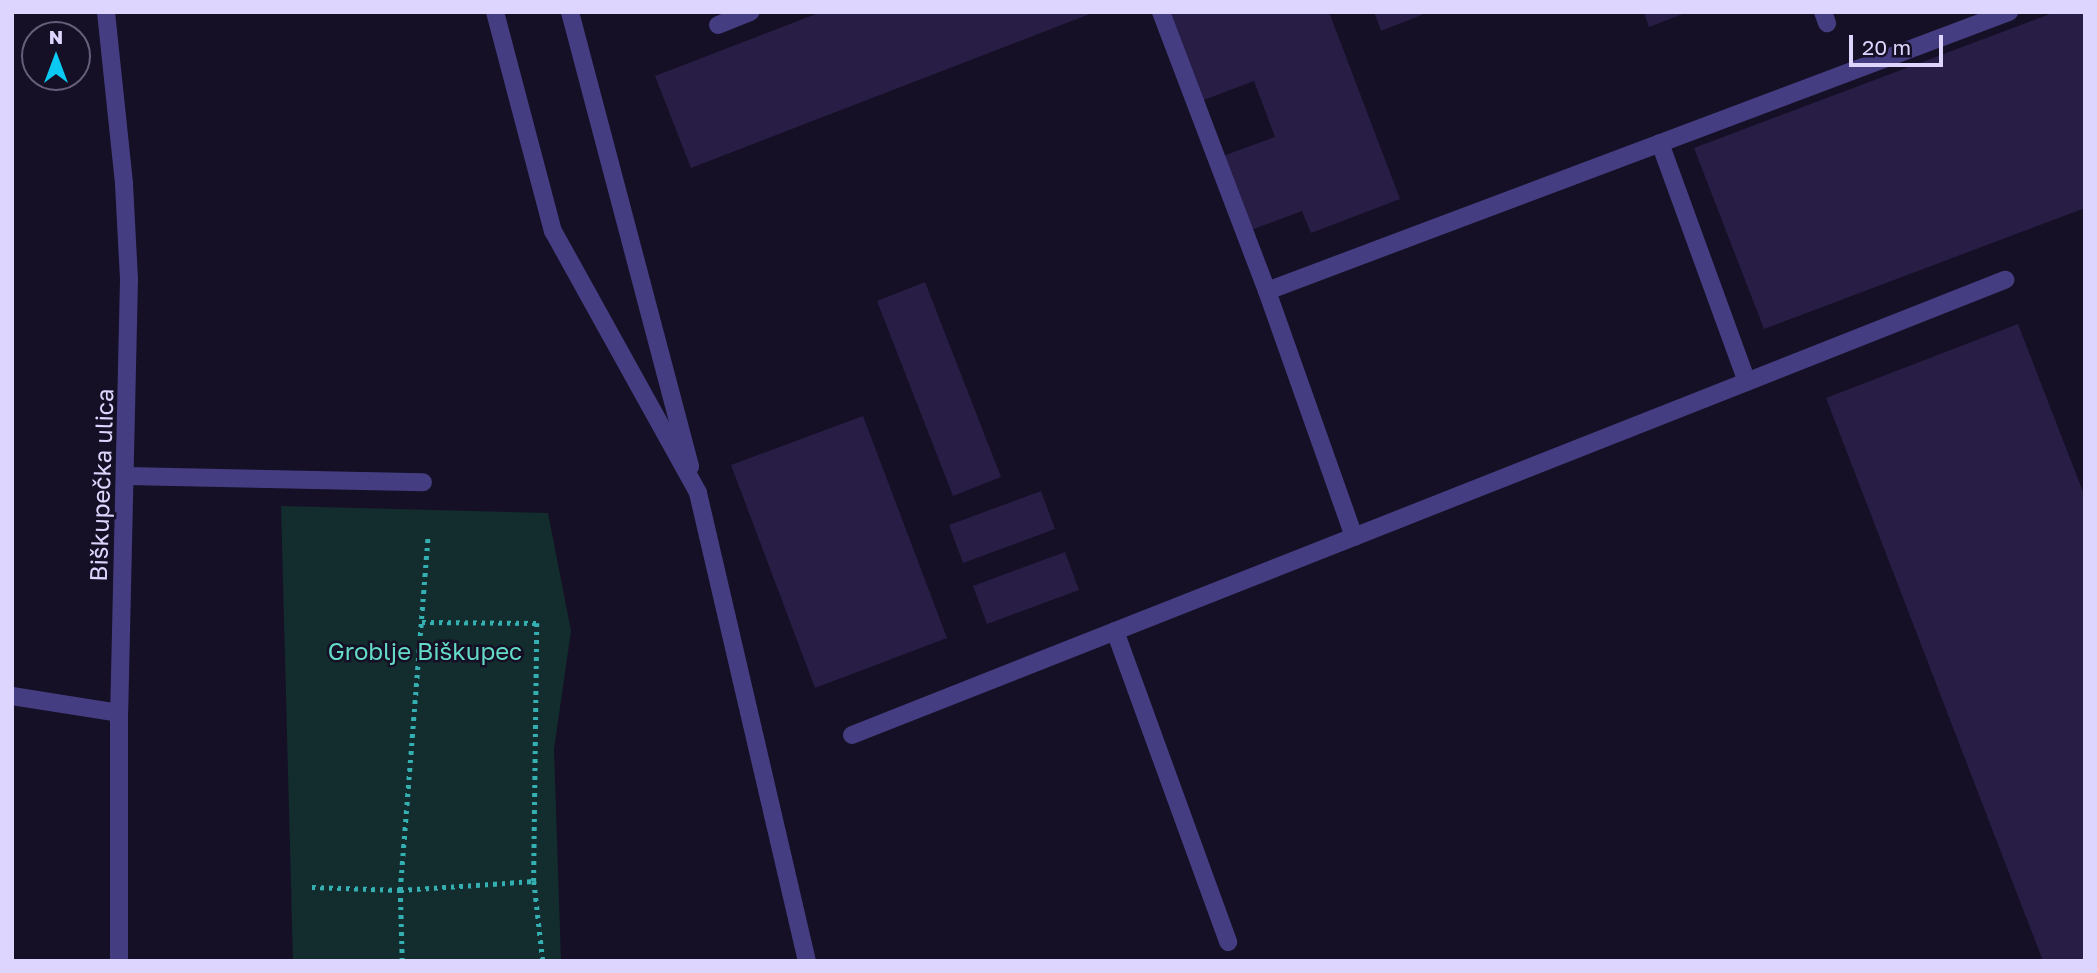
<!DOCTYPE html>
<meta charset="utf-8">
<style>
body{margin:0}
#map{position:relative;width:2097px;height:973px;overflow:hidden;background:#151025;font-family:"Golos Text",sans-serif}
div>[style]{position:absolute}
.green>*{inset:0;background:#132d2e}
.building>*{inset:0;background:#281d45}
.path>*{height:4.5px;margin-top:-2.25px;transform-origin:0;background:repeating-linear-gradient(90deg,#34b0b2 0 3.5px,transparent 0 8.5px)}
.service>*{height:18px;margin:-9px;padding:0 9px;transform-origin:9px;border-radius:9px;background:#453d82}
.tertiary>*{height:18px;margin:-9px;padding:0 9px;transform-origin:9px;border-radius:9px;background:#453d82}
span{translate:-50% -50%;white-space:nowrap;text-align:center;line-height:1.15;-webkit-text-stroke:5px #151025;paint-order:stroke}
.street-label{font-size:24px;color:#ddd5fd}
.park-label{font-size:24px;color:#64dbc6}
.frame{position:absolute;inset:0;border:14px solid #ddd5fd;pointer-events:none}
.north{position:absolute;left:21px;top:21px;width:70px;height:70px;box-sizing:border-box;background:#151025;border:2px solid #655f7b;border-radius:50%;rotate:0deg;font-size:19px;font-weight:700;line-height:28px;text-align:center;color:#ddd5fd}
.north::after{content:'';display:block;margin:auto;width:24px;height:32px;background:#0acaf4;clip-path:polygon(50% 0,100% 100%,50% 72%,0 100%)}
.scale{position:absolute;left:1849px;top:35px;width:94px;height:32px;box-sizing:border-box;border:4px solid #ddd5fd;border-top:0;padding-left:9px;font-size:21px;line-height:24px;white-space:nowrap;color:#ddd5fd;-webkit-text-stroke:5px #151025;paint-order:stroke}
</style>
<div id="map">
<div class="green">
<div style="clip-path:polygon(281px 506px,548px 513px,571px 631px,554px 749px,561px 961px,293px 961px)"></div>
</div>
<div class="building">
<div style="clip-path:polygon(821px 12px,1095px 12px,691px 168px,655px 76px)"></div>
<div style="clip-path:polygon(1167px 12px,1329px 12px,1400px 199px,1311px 233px,1302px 211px,1251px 230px,1223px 156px,1275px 137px,1254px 81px,1201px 101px)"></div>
<div style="clip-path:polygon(1374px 12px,1429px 12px,1381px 31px)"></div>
<div style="clip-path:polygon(1644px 12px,1688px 12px,1649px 27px)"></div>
<div style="clip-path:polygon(2055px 12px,2085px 12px,2085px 208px,1764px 329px,1694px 148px)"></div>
<div style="clip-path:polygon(925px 282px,1001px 477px,953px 496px,877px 301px)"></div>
<div style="clip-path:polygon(2018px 324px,2085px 497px,2085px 961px,2043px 961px,1826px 398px)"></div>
<div style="clip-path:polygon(863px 416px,947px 638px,815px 688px,731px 465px)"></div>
<div style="clip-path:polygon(1041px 491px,1055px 529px,963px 563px,949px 525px)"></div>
<div style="clip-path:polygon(1065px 552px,1079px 590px,987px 624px,973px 586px)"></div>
</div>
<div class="path">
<div style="left:422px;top:622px;width:115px;rotate:0.5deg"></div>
<div style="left:537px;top:623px;width:258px;rotate:90.7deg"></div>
<div style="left:534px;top:881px;width:81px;rotate:83.6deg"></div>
<div style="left:312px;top:887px;width:88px;rotate:2deg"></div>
<div style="left:400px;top:890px;width:134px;rotate:-3.8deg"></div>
<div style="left:402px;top:961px;width:71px;rotate:-91.6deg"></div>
<div style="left:400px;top:890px;width:354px;rotate:-85.5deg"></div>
</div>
<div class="service">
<div style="left:495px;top:12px;width:227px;rotate:75.2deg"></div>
<div style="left:553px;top:231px;width:299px;rotate:61deg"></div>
<div style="left:698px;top:493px;width:481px;rotate:76.9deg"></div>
<div style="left:570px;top:12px;width:470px;rotate:75.2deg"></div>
<div style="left:1161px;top:12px;width:298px;rotate:69.2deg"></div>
<div style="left:1267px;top:291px;width:793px;rotate:-20.61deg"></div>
<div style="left:1823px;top:12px;width:12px;rotate:70deg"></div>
<div style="left:718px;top:25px;width:35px;rotate:-22deg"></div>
<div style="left:1660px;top:143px;width:254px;rotate:70deg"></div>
<div style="left:1267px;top:291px;width:261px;rotate:70.5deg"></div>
<div style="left:126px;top:476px;width:297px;rotate:1.2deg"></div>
<div style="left:1115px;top:631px;width:331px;rotate:70deg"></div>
<div style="left:12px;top:696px;width:108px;rotate:9deg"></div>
<div style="left:852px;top:735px;width:1240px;rotate:-21.54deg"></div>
</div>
<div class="tertiary">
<div style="left:106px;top:12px;width:173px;rotate:84deg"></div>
<div style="left:124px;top:184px;width:95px;rotate:87deg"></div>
<div style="left:129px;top:279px;width:434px;rotate:91.3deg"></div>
<div style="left:119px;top:713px;width:248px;rotate:90deg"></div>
</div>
<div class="street-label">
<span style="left:101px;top:485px;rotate:-88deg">Biškupečka ulica</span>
</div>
<div class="park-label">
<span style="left:425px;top:651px">Groblje Biškupec</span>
</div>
<div class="frame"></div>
<div class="north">N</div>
<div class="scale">20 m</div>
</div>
